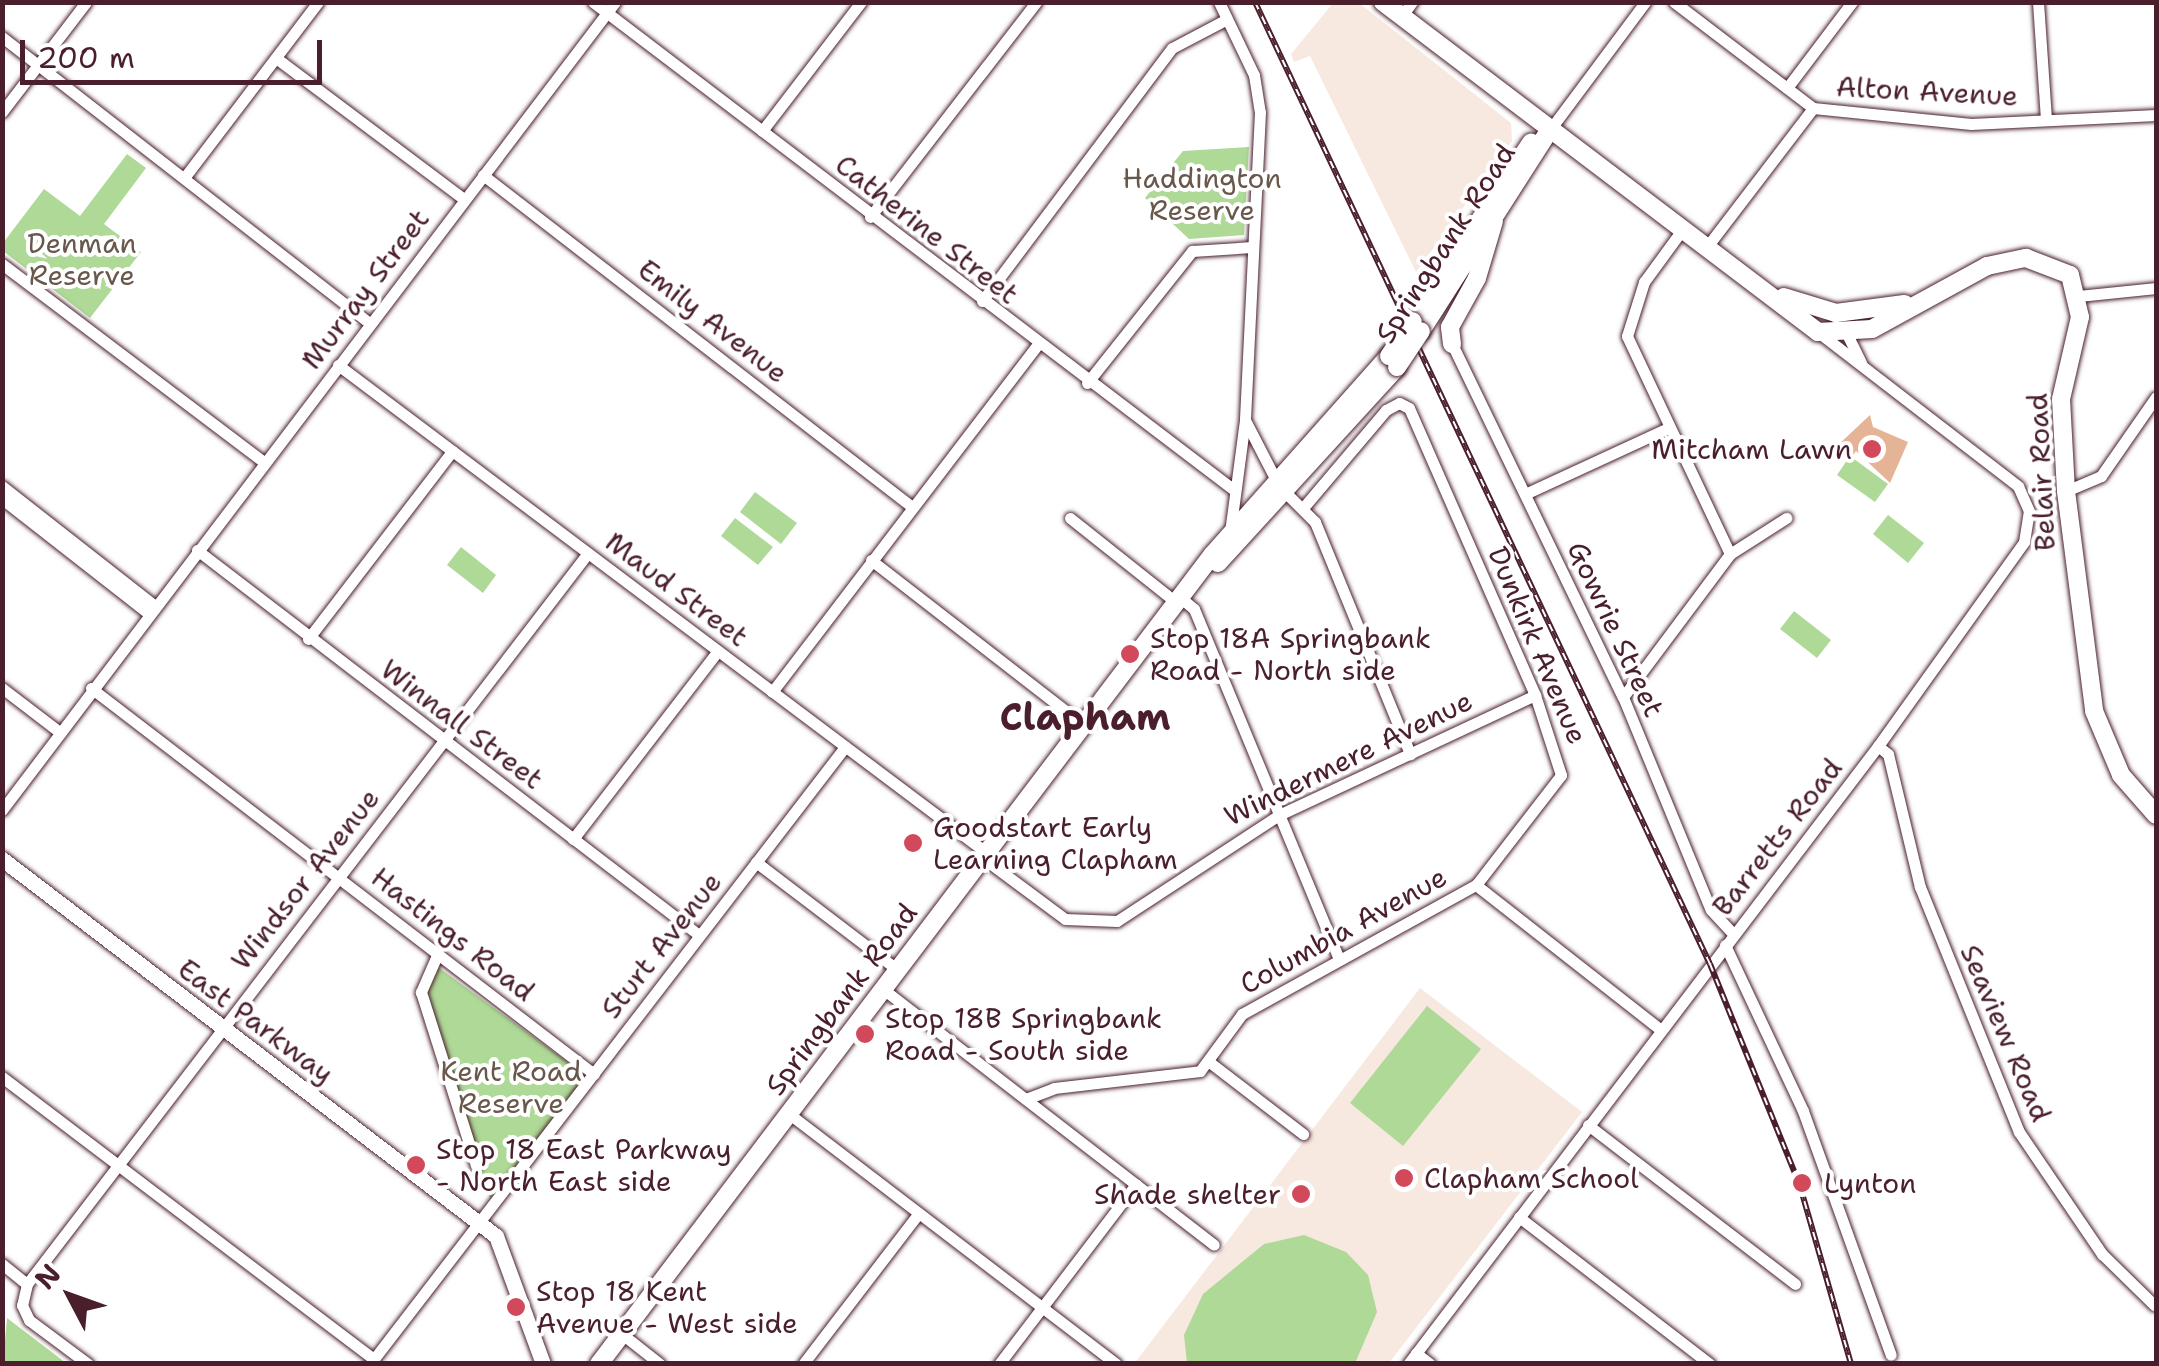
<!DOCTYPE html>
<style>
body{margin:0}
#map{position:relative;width:2159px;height:1366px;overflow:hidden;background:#fff;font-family:"Shantell Sans",sans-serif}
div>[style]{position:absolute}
.built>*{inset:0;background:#f7e8e0}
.green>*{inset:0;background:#aed997}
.building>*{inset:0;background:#e5b496}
.roads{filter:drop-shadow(0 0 2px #4a1f2b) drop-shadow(0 0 2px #4a1f2b)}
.minor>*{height:11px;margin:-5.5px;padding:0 5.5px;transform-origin:5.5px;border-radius:5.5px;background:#fff}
.tertiary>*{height:15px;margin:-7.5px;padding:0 7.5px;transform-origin:7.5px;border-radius:7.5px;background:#fff}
.secondary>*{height:18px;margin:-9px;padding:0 9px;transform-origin:9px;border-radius:9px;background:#fff}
.rail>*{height:6px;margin-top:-3px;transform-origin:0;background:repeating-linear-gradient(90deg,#fff 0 8px,#4a1f2b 0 16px);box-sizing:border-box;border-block:2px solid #4a1f2b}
.bridges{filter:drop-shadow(0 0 2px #4a1f2b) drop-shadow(0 0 2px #4a1f2b)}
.secondary-bridge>*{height:18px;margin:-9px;padding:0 9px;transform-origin:9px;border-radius:9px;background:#fff}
.dots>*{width:28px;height:28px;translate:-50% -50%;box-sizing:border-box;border:5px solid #fff;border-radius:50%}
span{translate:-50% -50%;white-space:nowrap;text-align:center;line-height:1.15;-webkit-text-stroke:8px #fff;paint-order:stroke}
.street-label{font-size:28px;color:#4a1f2b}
.park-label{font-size:28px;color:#68574b}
.poi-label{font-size:28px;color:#4a1f2b}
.right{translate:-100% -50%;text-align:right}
.left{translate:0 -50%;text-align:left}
.district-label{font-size:38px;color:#4a1f2b;font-weight:700}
.frame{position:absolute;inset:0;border:5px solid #4a1f2b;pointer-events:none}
.north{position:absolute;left:20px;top:1246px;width:100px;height:100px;-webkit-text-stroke:8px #fff;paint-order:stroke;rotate:311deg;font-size:28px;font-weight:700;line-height:40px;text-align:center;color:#4a1f2b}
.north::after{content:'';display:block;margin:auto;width:35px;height:45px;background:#4a1f2b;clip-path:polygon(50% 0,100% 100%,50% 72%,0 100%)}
.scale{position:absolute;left:20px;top:40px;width:302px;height:45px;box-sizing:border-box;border:5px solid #4a1f2b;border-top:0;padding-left:12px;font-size:30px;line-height:35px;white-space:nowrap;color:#4a1f2b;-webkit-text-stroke:8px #fff;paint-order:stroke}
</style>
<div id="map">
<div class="built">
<div style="clip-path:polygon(1334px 2px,1359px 3px,1511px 123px,1512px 141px,1416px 272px,1310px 56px,1294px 62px,1291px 54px)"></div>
<div style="clip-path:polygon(1420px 988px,1582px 1112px,1389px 1363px,1134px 1364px)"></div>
</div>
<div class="green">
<div style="clip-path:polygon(1249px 147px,1244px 235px,1189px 239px,1145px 198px,1183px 151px)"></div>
<div style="clip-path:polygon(127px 154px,146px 168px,104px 224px,141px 252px,90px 318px,3px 251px,3px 243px,44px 189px,80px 216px)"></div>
<div style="clip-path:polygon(1850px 456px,1888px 484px,1875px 502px,1837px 475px)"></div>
<div style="clip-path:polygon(755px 492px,797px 523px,781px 544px,740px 512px)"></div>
<div style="clip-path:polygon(1888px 515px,1924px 543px,1908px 563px,1873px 534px)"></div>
<div style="clip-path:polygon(735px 518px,773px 547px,758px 565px,721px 536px)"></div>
<div style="clip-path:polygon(461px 547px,496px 575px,483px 593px,447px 565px)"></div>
<div style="clip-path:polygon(1794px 611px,1831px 640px,1817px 658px,1780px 629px)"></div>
<div style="clip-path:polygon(438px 967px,588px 1077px,491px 1202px,426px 993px)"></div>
<div style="clip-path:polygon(1427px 1006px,1481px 1049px,1403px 1146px,1350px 1103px)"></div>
<div style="clip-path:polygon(1304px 1235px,1346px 1252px,1368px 1275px,1377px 1312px,1356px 1361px,1187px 1363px,1184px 1335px,1203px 1294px,1264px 1244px)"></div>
<div style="clip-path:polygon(7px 1318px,66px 1363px,3px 1363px)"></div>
</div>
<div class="building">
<div style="clip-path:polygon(1870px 415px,1873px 427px,1908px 442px,1890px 483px,1856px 451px,1852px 457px,1837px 446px)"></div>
</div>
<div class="roads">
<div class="minor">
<div style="left:593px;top:2px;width:806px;rotate:37.28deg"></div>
<div style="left:1219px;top:2px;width:81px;rotate:64.4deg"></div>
<div style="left:1254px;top:75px;width:37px;rotate:81deg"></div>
<div style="left:1260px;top:112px;width:308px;rotate:92.8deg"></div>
<div style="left:1245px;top:420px;width:114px;rotate:97.6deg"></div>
<div style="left:1674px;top:2px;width:175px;rotate:37.3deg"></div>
<div style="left:2038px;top:2px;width:117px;rotate:86.1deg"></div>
<div style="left:1401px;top:17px;width:19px;rotate:-54deg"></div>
<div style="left:2px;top:37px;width:466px;rotate:37.9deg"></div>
<div style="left:276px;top:58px;width:235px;rotate:36.9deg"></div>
<div style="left:1787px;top:88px;width:108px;rotate:-52.9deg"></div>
<div style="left:2px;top:112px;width:138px;rotate:-52.6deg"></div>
<div style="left:762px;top:131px;width:163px;rotate:-52.5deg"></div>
<div style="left:1549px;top:131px;width:161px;rotate:-53.3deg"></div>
<div style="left:483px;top:175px;width:541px;rotate:37.72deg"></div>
<div style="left:184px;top:178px;width:221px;rotate:-52.7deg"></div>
<div style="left:870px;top:217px;width:272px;rotate:-52.3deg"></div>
<div style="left:1706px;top:248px;width:176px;rotate:-52.6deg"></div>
<div style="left:1813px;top:108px;width:159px;rotate:5.8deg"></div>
<div style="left:1971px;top:124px;width:185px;rotate:-2.8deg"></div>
<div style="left:2px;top:264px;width:328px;rotate:37.1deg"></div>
<div style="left:2079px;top:296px;width:77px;rotate:-5.9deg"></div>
<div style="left:982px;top:301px;width:316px;rotate:-53.1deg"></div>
<div style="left:1172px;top:48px;width:62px;rotate:-27.8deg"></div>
<div style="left:1848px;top:336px;width:30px;rotate:64deg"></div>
<div style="left:1452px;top:344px;width:392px;rotate:64.2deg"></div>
<div style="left:1623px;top:697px;width:230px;rotate:67.6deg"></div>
<div style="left:1711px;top:910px;width:33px;rotate:47deg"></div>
<div style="left:338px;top:365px;width:812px;rotate:36.94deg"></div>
<div style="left:1087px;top:383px;width:169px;rotate:-51.5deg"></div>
<div style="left:1192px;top:251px;width:60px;rotate:-3.8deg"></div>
<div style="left:1245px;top:420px;width:70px;rotate:62.7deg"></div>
<div style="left:2px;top:486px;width:193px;rotate:38.1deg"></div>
<div style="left:2066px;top:491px;width:38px;rotate:-23deg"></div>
<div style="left:2101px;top:476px;width:96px;rotate:-55.2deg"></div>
<div style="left:1286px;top:493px;width:41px;rotate:45deg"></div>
<div style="left:1315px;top:522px;width:251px;rotate:67.7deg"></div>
<div style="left:1525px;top:494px;width:157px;rotate:-24.8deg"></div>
<div style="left:2px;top:499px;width:185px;rotate:38deg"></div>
<div style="left:1070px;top:518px;width:137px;rotate:38.5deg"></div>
<div style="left:197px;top:550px;width:633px;rotate:37.49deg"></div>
<div style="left:1730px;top:554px;width:67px;rotate:-32.7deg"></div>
<div style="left:871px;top:560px;width:269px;rotate:37.8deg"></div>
<div style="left:1181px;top:598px;width:17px;rotate:40deg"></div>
<div style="left:1194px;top:609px;width:377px;rotate:67.5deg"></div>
<div style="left:308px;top:639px;width:237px;rotate:-52.5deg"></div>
<div style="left:2px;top:688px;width:71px;rotate:37.5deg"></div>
<div style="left:91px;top:688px;width:634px;rotate:37.5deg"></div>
<div style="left:772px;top:692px;width:436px;rotate:-52.6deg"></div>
<div style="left:1623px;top:697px;width:179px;rotate:-53.2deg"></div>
<div style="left:1730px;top:554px;width:241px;rotate:-115.3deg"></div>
<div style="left:1627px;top:336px;width:57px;rotate:-72.5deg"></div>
<div style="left:1644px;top:282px;width:64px;rotate:-53.8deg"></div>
<div style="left:1878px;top:746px;width:13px;rotate:39deg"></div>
<div style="left:1888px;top:754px;width:137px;rotate:76.5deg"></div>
<div style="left:1920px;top:887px;width:264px;rotate:68deg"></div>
<div style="left:2019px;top:1132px;width:148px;rotate:55.8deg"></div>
<div style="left:2102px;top:1254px;width:73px;rotate:44.4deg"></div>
<div style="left:2px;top:810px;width:1014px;rotate:-52.81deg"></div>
<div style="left:573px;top:839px;width:237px;rotate:-52.4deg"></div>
<div style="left:983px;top:858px;width:102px;rotate:36.6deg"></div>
<div style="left:1065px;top:919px;width:52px;rotate:2.2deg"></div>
<div style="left:1117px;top:921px;width:194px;rotate:-33.2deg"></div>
<div style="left:1279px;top:815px;width:283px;rotate:-25.1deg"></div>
<div style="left:756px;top:862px;width:178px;rotate:37.3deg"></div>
<div style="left:1476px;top:885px;width:235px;rotate:38.1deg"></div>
<div style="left:1725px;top:945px;width:183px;rotate:64.8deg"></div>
<div style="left:1803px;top:1111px;width:259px;rotate:70.2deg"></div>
<div style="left:438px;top:953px;width:43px;rotate:113.6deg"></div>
<div style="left:421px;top:992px;width:182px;rotate:72.4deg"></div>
<div style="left:883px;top:989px;width:418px;rotate:37.7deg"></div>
<div style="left:1208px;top:1061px;width:120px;rotate:37.5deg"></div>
<div style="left:2px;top:1077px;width:466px;rotate:37.2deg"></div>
<div style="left:1026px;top:1099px;width:30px;rotate:-21deg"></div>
<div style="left:1054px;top:1088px;width:147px;rotate:-6.6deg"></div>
<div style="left:1200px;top:1071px;width:71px;rotate:-53.6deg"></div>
<div style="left:1242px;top:1014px;width:267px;rotate:-28.9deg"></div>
<div style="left:1476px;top:885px;width:139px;rotate:-52.3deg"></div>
<div style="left:1561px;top:775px;width:84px;rotate:-108deg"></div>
<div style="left:1535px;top:695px;width:313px;rotate:-113.7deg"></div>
<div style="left:1409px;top:408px;width:11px;rotate:-153deg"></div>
<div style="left:1399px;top:403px;width:15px;rotate:152deg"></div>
<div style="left:1386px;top:410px;width:128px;rotate:130.3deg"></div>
<div style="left:788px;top:1113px;width:413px;rotate:37.4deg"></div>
<div style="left:1588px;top:1125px;width:261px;rotate:37.5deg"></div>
<div style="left:1519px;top:1217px;width:241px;rotate:37.6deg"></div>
<div style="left:2px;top:1264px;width:32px;rotate:39deg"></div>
<div style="left:27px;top:1284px;width:22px;rotate:103deg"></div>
<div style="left:22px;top:1305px;width:17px;rotate:65deg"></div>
<div style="left:29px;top:1320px;width:74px;rotate:36.7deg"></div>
<div style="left:27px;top:1284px;width:921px;rotate:-52.5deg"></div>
<div style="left:622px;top:1334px;width:48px;rotate:38.3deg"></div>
<div style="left:1416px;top:1353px;width:18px;rotate:38deg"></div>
<div style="left:370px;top:1364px;width:779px;rotate:-52.41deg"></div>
<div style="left:803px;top:1364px;width:190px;rotate:-52.5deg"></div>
<div style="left:999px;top:1364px;width:226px;rotate:-52.7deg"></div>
<div style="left:1408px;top:1364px;width:776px;rotate:-52.75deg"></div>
<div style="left:1878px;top:746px;width:251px;rotate:-54.4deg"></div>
<div style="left:2024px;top:542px;width:31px;rotate:-81deg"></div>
<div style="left:2029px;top:511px;width:27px;rotate:-114deg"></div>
<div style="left:2018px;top:486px;width:252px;rotate:-142.4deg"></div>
</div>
<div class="tertiary">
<div style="left:2px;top:859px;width:621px;rotate:37.35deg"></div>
<div style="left:496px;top:1236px;width:136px;rotate:69.8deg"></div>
</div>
<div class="secondary">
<div style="left:1383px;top:2px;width:546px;rotate:37.18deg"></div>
<div style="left:1818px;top:332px;width:54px;rotate:-3.2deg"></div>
<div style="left:1872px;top:329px;width:131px;rotate:-28.7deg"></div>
<div style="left:1987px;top:266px;width:40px;rotate:-12deg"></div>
<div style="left:2026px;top:258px;width:47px;rotate:21.1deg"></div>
<div style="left:2070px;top:275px;width:43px;rotate:76.6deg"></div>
<div style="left:2080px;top:317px;width:84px;rotate:103deg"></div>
<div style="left:2061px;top:399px;width:92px;rotate:86.9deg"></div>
<div style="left:2066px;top:491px;width:222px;rotate:82.7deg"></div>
<div style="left:2094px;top:711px;width:69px;rotate:67.1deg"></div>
<div style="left:2121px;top:775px;width:53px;rotate:48.8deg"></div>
<div style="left:1784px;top:297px;width:54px;rotate:17.1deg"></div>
<div style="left:1836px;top:313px;width:69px;rotate:-7.5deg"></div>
<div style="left:1413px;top:321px;width:214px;rotate:-56.5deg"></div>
<div style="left:1421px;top:331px;width:237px;rotate:-57.4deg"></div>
<div style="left:1452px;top:344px;width:17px;rotate:-97deg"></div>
<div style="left:1450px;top:327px;width:56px;rotate:-61.1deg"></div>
<div style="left:1477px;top:278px;width:59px;rotate:-73.4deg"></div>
<div style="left:1218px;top:563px;width:265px;rotate:-47.6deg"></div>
<div style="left:599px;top:1364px;width:1016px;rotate:-52.84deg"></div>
<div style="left:1213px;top:554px;width:265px;rotate:-48.4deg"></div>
</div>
</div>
<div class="rail">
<div style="left:1255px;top:2px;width:1064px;rotate:64.69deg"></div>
<div style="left:1710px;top:964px;width:240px;rotate:67.9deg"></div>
<div style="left:1800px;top:1186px;width:185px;rotate:74deg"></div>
</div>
<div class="bridges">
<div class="secondary-bridge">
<div style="left:1389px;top:356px;width:42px;rotate:-55.6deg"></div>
<div style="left:1397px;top:367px;width:43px;rotate:-56.3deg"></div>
</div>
</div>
<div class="dots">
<div style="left:1872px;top:449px;background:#d1495b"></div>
<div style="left:1130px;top:654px;background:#d1495b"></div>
<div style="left:913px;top:843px;background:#d1495b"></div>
<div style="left:865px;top:1034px;background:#d1495b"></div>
<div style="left:416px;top:1165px;background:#d1495b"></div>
<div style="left:1404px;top:1178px;background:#d1495b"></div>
<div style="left:1802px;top:1183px;background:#d1495b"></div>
<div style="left:1301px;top:1194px;background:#d1495b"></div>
<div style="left:516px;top:1307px;background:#d1495b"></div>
</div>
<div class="street-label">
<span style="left:1927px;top:91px;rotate:3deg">Alton Avenue</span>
<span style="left:927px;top:229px;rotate:38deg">Catherine Street</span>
<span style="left:1445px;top:243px;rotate:-57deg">Springbank Road</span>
<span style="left:365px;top:289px;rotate:-53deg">Murray Street</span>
<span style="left:713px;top:321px;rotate:38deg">Emily Avenue</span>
<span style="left:2041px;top:472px;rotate:-93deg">Belair Road</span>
<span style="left:677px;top:589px;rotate:37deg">Maud Street</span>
<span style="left:1616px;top:629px;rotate:65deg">Gowrie Street</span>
<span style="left:1538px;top:645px;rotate:67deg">Dunkirk Avenue</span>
<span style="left:462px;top:724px;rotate:37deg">Winnall Street</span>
<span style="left:1348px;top:758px;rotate:-26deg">Windermere Avenue</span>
<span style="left:1777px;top:837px;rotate:-52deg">Barretts Road</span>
<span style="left:305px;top:879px;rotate:-52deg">Windsor Avenue</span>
<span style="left:1343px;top:930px;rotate:-29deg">Columbia Avenue</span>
<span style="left:453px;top:934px;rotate:38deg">Hastings Road</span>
<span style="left:661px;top:945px;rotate:-52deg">Sturt Avenue</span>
<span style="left:841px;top:999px;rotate:-53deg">Springbank Road</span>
<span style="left:256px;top:1021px;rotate:37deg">East Parkway</span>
<span style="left:2006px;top:1033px;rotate:67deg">Seaview Road</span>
</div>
<div class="park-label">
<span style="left:1202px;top:194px">Haddington<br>Reserve</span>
<span style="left:82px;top:259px">Denman<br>Reserve</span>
<span style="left:511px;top:1087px">Kent Road<br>Reserve</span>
</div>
<div class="poi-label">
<span class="right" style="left:1852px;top:449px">Mitcham Lawn</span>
<span class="left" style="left:1150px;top:654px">Stop 18A Springbank<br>Road - North side</span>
<span class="left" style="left:933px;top:843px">Goodstart Early<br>Learning Clapham</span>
<span class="left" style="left:885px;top:1034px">Stop 18B Springbank<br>Road - South side</span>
<span class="left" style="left:436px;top:1165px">Stop 18 East Parkway<br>- North East side</span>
<span class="left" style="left:1424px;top:1178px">Clapham School</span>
<span class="left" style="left:1824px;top:1183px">Lynton</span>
<span class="right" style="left:1281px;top:1194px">Shade shelter</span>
<span class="left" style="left:536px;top:1307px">Stop 18 Kent<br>Avenue - West side</span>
</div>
<div class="district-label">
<span style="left:1085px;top:717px">Clapham</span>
</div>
<div class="frame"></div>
<div class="north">N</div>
<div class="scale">200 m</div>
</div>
